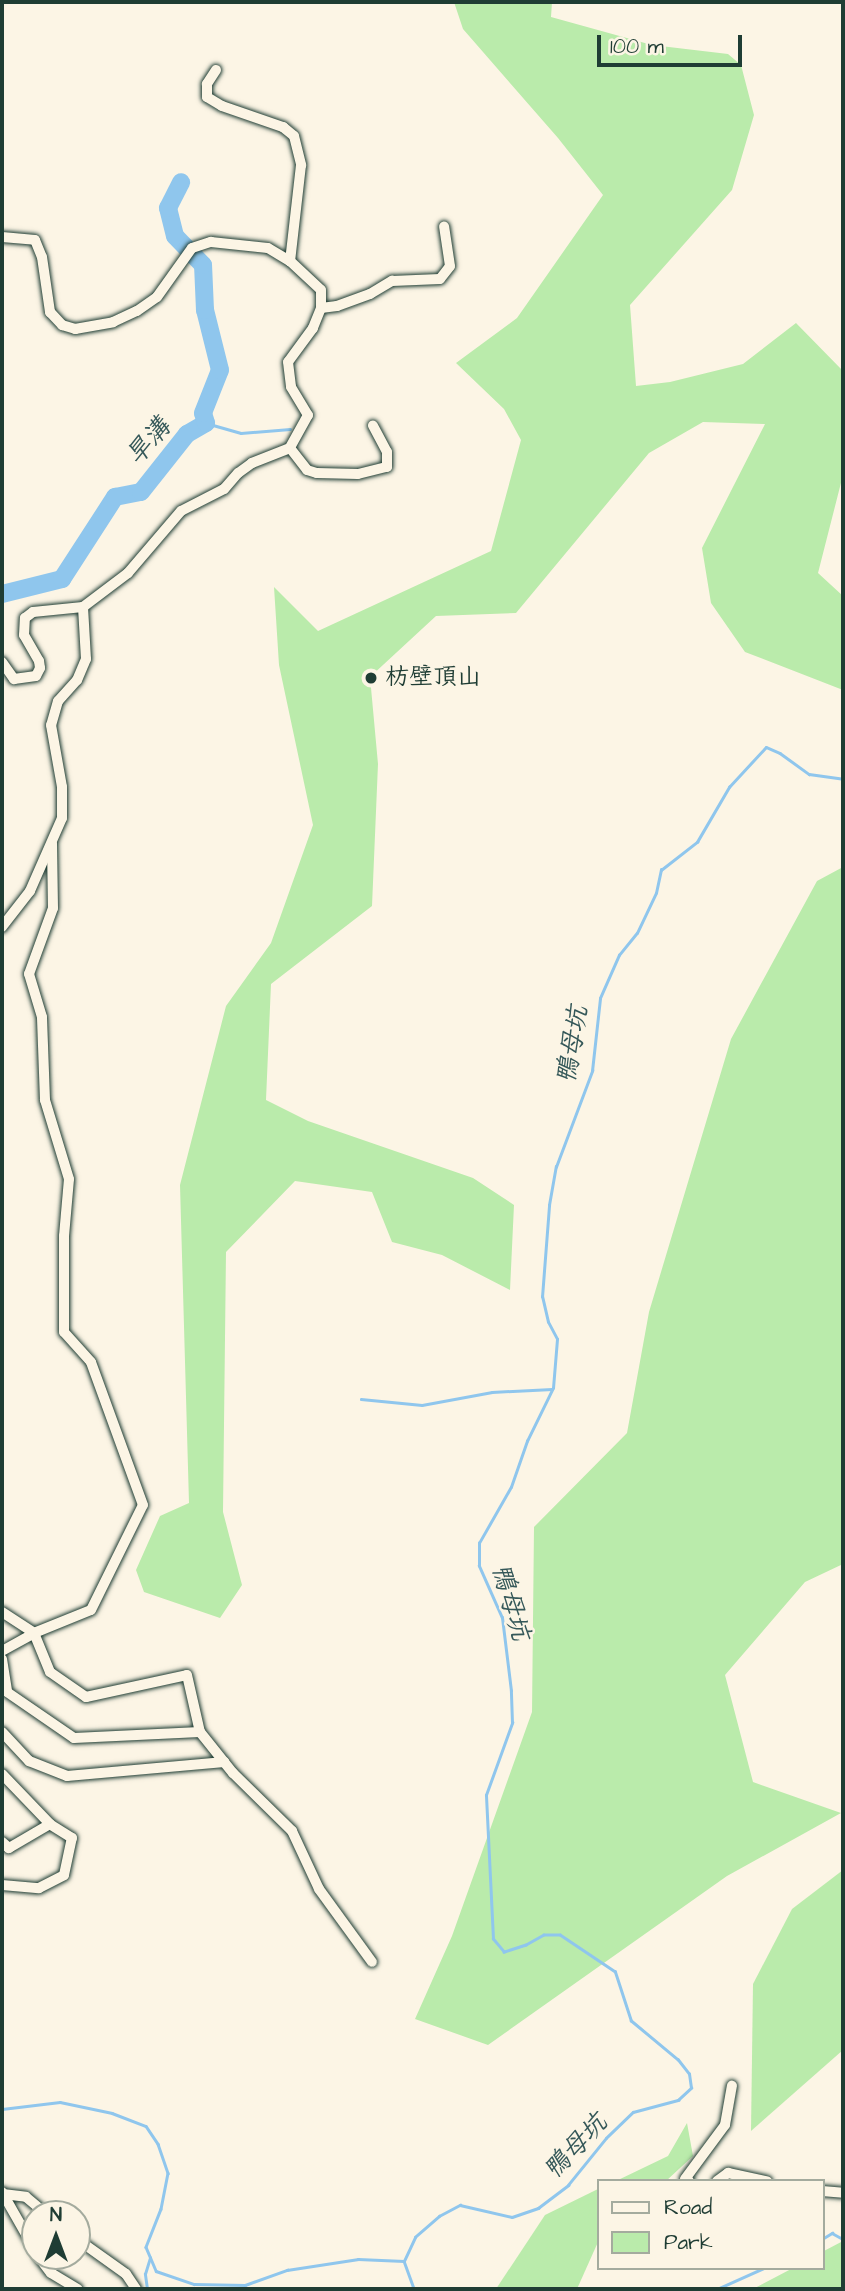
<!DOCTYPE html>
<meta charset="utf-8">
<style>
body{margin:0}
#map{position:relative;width:845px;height:2291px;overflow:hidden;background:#fcf5e5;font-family:"Architects Daughter","LXGW WenKai TC",sans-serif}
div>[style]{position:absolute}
.green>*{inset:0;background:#baebab}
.stream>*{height:2.5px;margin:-1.25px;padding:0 1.25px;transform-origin:1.25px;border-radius:1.25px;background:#8fc6ed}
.river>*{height:18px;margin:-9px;padding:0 9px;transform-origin:9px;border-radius:9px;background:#8fc6ed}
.roads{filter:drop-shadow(0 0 2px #1f3d34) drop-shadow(0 0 2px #1f3d34)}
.minor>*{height:10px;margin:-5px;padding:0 5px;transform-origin:5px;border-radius:5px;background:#fcf5e5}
.dots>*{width:19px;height:19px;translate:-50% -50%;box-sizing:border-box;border:4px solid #fcf5e5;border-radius:50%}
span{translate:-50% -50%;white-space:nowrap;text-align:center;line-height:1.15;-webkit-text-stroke:5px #fcf5e5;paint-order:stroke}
.poi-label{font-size:24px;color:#1f3d34}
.left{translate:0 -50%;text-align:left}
.water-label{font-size:26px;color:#355859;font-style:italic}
.frame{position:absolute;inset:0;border:4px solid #1f3d34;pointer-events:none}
.legend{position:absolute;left:597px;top:2179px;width:228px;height:91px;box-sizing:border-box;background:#fcf5e5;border:2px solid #a4ab9e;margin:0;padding:9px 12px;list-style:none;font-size:21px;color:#1f3d34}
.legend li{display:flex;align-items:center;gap:14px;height:35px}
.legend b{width:35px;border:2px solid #a4ab9e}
.north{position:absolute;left:21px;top:2200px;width:70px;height:70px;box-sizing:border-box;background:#fcf5e5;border:2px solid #a4ab9e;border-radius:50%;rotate:0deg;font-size:19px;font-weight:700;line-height:28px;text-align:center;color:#1f3d34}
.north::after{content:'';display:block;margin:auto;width:24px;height:32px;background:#1f3d34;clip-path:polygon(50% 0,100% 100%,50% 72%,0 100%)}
.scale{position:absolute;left:597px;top:35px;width:145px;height:32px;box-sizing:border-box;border:4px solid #1f3d34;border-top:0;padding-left:9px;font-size:21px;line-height:24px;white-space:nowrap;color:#1f3d34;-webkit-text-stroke:5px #fcf5e5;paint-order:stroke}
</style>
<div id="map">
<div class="green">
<div style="clip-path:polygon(454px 2px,552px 2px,551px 17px,652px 45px,728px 54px,741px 65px,754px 115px,732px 190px,630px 305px,636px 386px,670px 382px,743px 364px,796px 323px,843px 371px,843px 475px,818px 573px,843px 596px,843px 690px,745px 652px,711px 603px,702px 548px,765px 424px,703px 422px,649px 453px,516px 613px,436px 616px,370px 677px,378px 764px,372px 906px,271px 984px,266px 1100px,308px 1121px,473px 1178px,514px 1205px,510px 1290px,442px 1255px,392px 1242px,372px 1192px,295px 1181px,226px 1252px,223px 1512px,242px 1585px,220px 1618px,144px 1592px,136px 1570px,160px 1516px,189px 1503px,180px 1185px,226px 1006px,271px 943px,313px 825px,279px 665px,274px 587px,318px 631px,491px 551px,521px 440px,504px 409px,456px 363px,517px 318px,603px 195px,558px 138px,463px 29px)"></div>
<div style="clip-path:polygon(843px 867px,843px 1564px,805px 1582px,725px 1675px,753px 1782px,841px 1813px,727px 1876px,488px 2045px,415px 2019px,452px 1936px,532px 1712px,534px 1527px,627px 1433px,649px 1312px,731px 1039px,817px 881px)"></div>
<div style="clip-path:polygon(843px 1870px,843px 2050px,751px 2131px,753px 1984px,792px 1909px)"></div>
<div style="clip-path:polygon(687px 2123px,693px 2156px,666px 2181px,616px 2181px,668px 2156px)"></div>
<div style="clip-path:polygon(598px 2189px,598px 2242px,577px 2289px,496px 2289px,545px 2215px)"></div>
<div style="clip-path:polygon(843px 2241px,843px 2289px,753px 2289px,793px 2268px,822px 2268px,822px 2252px)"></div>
</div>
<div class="stream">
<div style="left:206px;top:423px;width:36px;rotate:16deg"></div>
<div style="left:241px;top:433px;width:49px;rotate:-4.7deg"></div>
<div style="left:361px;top:1399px;width:61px;rotate:5.6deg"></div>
<div style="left:422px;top:1405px;width:71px;rotate:-10.5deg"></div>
<div style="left:492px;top:1392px;width:60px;rotate:-2.9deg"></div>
<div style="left:2px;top:2109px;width:58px;rotate:-6.9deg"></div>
<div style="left:60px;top:2102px;width:53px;rotate:11.9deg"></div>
<div style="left:112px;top:2113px;width:36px;rotate:21deg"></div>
<div style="left:146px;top:2126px;width:22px;rotate:56deg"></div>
<div style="left:158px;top:2144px;width:31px;rotate:71deg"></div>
<div style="left:168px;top:2173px;width:37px;rotate:101deg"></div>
<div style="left:161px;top:2209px;width:41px;rotate:111.5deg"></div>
<div style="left:146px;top:2247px;width:26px;rotate:67deg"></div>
<div style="left:156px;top:2271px;width:40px;rotate:18.9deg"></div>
<div style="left:194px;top:2284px;width:51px;rotate:1.1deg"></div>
<div style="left:245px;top:2285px;width:45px;rotate:-19.7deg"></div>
<div style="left:287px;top:2270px;width:72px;rotate:-8.8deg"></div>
<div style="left:358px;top:2259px;width:46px;rotate:2.5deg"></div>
<div style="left:404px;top:2261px;width:30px;rotate:70deg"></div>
<div style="left:822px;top:2239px;width:12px;rotate:-31deg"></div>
<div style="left:832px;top:2233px;width:13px;rotate:29deg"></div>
<div style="left:404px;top:2261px;width:26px;rotate:-65deg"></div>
<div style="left:415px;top:2237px;width:32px;rotate:-41deg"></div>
<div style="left:439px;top:2216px;width:24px;rotate:-28deg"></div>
<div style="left:460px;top:2205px;width:53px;rotate:13deg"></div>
<div style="left:512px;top:2217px;width:28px;rotate:-19deg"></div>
<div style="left:538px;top:2208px;width:38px;rotate:-37deg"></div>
<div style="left:568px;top:2185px;width:60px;rotate:-51deg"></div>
<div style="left:606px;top:2138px;width:37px;rotate:-44deg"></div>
<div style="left:633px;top:2112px;width:47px;rotate:-14.9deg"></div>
<div style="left:678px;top:2100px;width:18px;rotate:-43deg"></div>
<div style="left:691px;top:2088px;width:14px;rotate:-98deg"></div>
<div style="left:689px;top:2074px;width:18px;rotate:-128deg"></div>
<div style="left:678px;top:2060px;width:61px;rotate:-140.3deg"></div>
<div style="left:631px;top:2021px;width:52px;rotate:-108.1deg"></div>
<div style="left:615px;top:1972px;width:66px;rotate:-146.1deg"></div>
<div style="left:560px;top:1935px;width:16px;rotate:180deg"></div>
<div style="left:544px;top:1935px;width:21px;rotate:151deg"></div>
<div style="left:526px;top:1945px;width:23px;rotate:162deg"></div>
<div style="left:504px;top:1952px;width:17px;rotate:-130deg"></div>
<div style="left:493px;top:1939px;width:144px;rotate:-92.8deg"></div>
<div style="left:486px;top:1795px;width:77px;rotate:-70.1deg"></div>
<div style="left:512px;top:1723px;width:32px;rotate:-92deg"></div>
<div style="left:511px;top:1691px;width:74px;rotate:-97deg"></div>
<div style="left:502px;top:1618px;width:57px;rotate:-113.9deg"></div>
<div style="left:479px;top:1566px;width:23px;rotate:-90deg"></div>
<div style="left:479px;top:1543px;width:64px;rotate:-60.3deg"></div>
<div style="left:511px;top:1487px;width:49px;rotate:-70.8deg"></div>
<div style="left:527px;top:1441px;width:59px;rotate:-63.9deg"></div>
<div style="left:553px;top:1388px;width:49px;rotate:-85.3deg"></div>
<div style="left:557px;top:1339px;width:19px;rotate:-118deg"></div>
<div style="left:548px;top:1322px;width:26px;rotate:-103deg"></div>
<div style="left:542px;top:1297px;width:92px;rotate:-85.6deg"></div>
<div style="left:549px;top:1205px;width:39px;rotate:-80deg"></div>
<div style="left:556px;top:1167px;width:103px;rotate:-69.4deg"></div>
<div style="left:592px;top:1071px;width:73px;rotate:-83.7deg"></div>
<div style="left:600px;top:998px;width:47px;rotate:-66.2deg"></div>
<div style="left:619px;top:955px;width:28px;rotate:-51deg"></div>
<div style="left:637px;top:933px;width:44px;rotate:-64.6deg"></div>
<div style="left:656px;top:893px;width:24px;rotate:-78deg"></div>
<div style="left:661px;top:870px;width:46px;rotate:-37.9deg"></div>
<div style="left:697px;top:842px;width:64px;rotate:-59.8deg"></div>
<div style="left:729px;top:787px;width:54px;rotate:-47.2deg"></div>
<div style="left:766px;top:747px;width:15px;rotate:23deg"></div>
<div style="left:780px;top:753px;width:36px;rotate:36deg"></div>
<div style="left:809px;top:774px;width:34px;rotate:8deg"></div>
<div style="left:147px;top:2289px;width:15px;rotate:-98deg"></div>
<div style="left:145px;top:2274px;width:17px;rotate:-73deg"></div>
<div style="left:717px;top:2289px;width:51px;rotate:-24.1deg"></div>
</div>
<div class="river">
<div style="left:2px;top:594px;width:62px;rotate:-14deg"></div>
<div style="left:62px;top:579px;width:98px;rotate:-57.1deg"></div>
<div style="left:115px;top:497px;width:26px;rotate:-11deg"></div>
<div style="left:141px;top:492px;width:74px;rotate:-51.6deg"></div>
<div style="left:187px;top:434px;width:22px;rotate:-30deg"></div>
<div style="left:206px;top:423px;width:10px;rotate:-107deg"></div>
<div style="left:203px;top:413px;width:46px;rotate:-68.4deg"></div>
<div style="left:220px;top:370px;width:62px;rotate:-104deg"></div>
<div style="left:205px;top:310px;width:45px;rotate:-92.5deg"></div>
<div style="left:203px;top:265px;width:40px;rotate:-134deg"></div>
<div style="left:175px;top:236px;width:29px;rotate:-104deg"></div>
<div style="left:168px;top:208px;width:29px;rotate:-63deg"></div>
</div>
<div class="roads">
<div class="minor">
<div style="left:216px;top:70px;width:17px;rotate:123deg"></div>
<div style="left:207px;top:84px;width:13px;rotate:90deg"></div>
<div style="left:207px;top:97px;width:17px;rotate:31deg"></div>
<div style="left:222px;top:106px;width:65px;rotate:19deg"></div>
<div style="left:283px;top:127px;width:14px;rotate:39deg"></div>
<div style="left:294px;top:136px;width:30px;rotate:76deg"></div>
<div style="left:301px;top:165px;width:97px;rotate:96.5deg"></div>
<div style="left:2px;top:237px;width:33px;rotate:5deg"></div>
<div style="left:35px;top:240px;width:18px;rotate:68deg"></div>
<div style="left:42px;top:257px;width:56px;rotate:81.7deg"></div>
<div style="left:50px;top:312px;width:18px;rotate:47deg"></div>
<div style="left:62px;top:325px;width:14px;rotate:17deg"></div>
<div style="left:75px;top:329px;width:39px;rotate:-10deg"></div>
<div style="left:113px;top:322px;width:26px;rotate:-25deg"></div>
<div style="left:137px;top:311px;width:24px;rotate:-35deg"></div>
<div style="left:157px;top:297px;width:60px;rotate:-54.5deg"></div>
<div style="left:192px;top:248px;width:20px;rotate:-18deg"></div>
<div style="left:211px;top:242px;width:57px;rotate:6deg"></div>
<div style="left:268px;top:248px;width:26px;rotate:31deg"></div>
<div style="left:290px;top:261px;width:42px;rotate:43.1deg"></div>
<div style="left:321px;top:290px;width:18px;rotate:90deg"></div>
<div style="left:321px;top:308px;width:22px;rotate:112deg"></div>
<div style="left:313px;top:328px;width:42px;rotate:126.3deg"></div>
<div style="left:288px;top:362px;width:25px;rotate:83deg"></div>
<div style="left:291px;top:387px;width:33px;rotate:59deg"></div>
<div style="left:308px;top:415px;width:38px;rotate:119deg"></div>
<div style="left:290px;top:448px;width:41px;rotate:158.5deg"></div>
<div style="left:252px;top:463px;width:17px;rotate:144deg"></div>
<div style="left:238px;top:473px;width:21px;rotate:131deg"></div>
<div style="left:224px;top:489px;width:48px;rotate:152.9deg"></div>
<div style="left:181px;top:511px;width:82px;rotate:130.5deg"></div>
<div style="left:128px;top:573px;width:56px;rotate:142.9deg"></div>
<div style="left:83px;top:607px;width:52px;rotate:86.7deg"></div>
<div style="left:86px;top:659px;width:23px;rotate:113deg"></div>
<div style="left:77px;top:680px;width:28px;rotate:132deg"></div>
<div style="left:58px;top:701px;width:25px;rotate:106deg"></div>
<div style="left:51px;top:725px;width:63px;rotate:79.9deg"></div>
<div style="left:62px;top:787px;width:31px;rotate:90deg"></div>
<div style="left:62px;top:818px;width:80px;rotate:113.7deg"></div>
<div style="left:30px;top:891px;width:46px;rotate:127.9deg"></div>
<div style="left:321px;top:308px;width:16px;rotate:-7deg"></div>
<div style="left:337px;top:306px;width:35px;rotate:-20deg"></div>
<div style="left:370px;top:294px;width:26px;rotate:-31deg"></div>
<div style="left:392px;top:281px;width:48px;rotate:-2.4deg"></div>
<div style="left:440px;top:279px;width:16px;rotate:-52deg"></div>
<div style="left:450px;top:266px;width:40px;rotate:-98.5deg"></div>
<div style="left:290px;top:448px;width:28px;rotate:52deg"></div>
<div style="left:307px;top:470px;width:10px;rotate:17deg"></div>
<div style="left:317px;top:473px;width:41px;rotate:1.4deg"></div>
<div style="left:358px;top:474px;width:30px;rotate:-14deg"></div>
<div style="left:387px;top:467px;width:15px;rotate:-90deg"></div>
<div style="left:387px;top:452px;width:30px;rotate:-118deg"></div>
<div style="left:2px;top:662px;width:21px;rotate:55deg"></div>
<div style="left:14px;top:679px;width:22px;rotate:-8deg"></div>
<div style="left:36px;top:676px;width:9px;rotate:-63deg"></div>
<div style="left:40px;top:668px;width:7px;rotate:-98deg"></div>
<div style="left:39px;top:661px;width:30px;rotate:-120deg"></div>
<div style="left:24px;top:635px;width:17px;rotate:-87deg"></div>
<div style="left:25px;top:618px;width:10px;rotate:-37deg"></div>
<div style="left:33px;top:612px;width:50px;rotate:-5.7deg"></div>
<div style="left:2px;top:1612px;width:38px;rotate:33deg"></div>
<div style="left:34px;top:1633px;width:42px;rotate:67.7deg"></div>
<div style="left:50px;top:1672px;width:44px;rotate:34.8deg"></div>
<div style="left:86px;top:1697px;width:103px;rotate:-12.3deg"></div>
<div style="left:187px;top:1675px;width:58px;rotate:77.2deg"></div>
<div style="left:2px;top:1651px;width:37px;rotate:-29deg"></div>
<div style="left:34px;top:1633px;width:61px;rotate:-22deg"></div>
<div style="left:91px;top:1610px;width:117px;rotate:-63.7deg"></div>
<div style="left:143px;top:1505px;width:152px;rotate:-110deg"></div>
<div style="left:91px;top:1362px;width:40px;rotate:-132deg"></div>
<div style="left:64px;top:1332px;width:96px;rotate:-90deg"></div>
<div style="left:64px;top:1236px;width:57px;rotate:-85deg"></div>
<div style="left:69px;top:1179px;width:83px;rotate:-106.9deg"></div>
<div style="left:45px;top:1100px;width:83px;rotate:-92.1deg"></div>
<div style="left:42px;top:1017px;width:45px;rotate:-106.8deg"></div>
<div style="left:29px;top:974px;width:70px;rotate:-70deg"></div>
<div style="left:53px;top:908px;width:65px;rotate:-90.9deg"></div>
<div style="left:2px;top:1659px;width:33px;rotate:81deg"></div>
<div style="left:7px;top:1692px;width:81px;rotate:34.5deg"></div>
<div style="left:74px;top:1738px;width:126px;rotate:-2.7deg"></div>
<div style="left:200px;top:1732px;width:53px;rotate:51.2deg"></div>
<div style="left:233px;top:1773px;width:83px;rotate:44.5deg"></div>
<div style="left:292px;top:1831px;width:64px;rotate:65deg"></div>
<div style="left:319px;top:1889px;width:90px;rotate:54deg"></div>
<div style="left:2px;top:1732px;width:40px;rotate:47deg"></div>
<div style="left:29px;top:1761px;width:41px;rotate:21.5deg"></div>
<div style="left:67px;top:1776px;width:158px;rotate:-5.1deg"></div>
<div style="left:2px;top:1774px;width:69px;rotate:46.2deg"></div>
<div style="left:50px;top:1824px;width:48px;rotate:149.7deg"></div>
<div style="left:9px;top:1848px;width:9px;rotate:-139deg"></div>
<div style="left:2px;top:1885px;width:37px;rotate:5deg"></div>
<div style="left:39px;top:1888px;width:28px;rotate:-27deg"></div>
<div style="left:64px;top:1875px;width:38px;rotate:-78deg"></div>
<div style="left:72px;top:1838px;width:26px;rotate:-148deg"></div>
<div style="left:689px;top:2181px;width:4px;rotate:-153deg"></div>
<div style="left:685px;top:2179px;width:67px;rotate:-53.5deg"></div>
<div style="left:725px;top:2125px;width:40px;rotate:-80deg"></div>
<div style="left:717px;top:2181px;width:14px;rotate:-36deg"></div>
<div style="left:728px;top:2173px;width:40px;rotate:12deg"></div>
<div style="left:822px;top:2191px;width:21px;rotate:5deg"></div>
<div style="left:2px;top:2192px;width:67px;rotate:60.4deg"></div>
<div style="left:3px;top:2194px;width:23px;rotate:7deg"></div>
<div style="left:26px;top:2197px;width:26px;rotate:40deg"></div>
<div style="left:77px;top:2239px;width:60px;rotate:35.5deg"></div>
<div style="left:126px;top:2274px;width:18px;rotate:56deg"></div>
<div style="left:38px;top:2256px;width:21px;rotate:53deg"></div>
<div style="left:51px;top:2273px;width:31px;rotate:31deg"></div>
</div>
</div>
<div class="dots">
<div style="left:371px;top:678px;background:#1f3d34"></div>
</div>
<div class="poi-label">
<span class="left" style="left:385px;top:678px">枋壁頂山</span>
</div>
<div class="water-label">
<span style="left:149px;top:442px;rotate:-49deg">旱溝</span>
<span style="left:573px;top:1045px;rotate:-80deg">鴨母坑</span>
<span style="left:510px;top:1602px;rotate:74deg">鴨母坑</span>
<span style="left:576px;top:2147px;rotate:-46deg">鴨母坑</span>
</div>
<div class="frame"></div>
<ul class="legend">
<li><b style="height:9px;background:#fcf5e5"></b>Road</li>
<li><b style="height:19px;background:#baebab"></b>Park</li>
</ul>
<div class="north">N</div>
<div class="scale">100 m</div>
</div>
